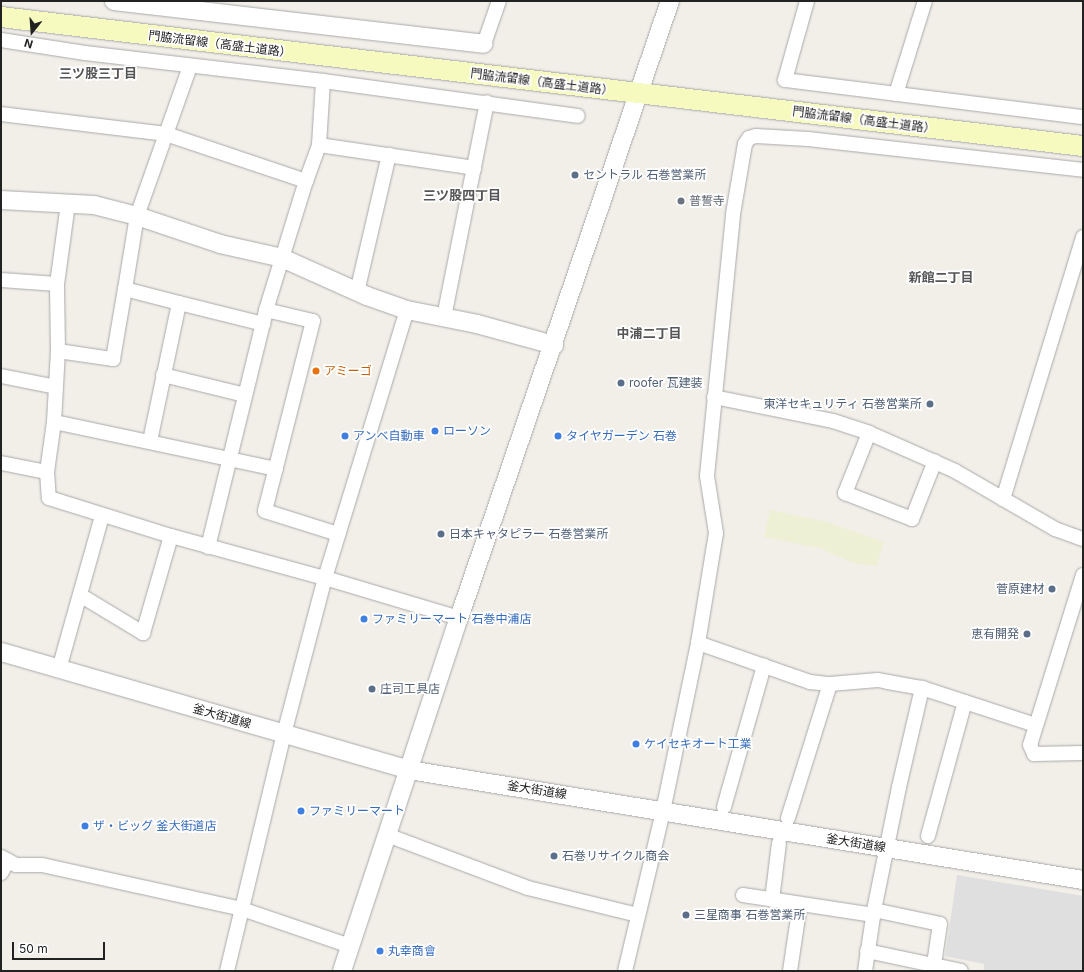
<!DOCTYPE html>
<meta charset="utf-8">
<style>
body{margin:0}
#map{position:relative;width:1084px;height:972px;overflow:hidden;background:#f2efe9;font-family:Inter,"Noto Sans JP",sans-serif}
div>[style]{position:absolute}
.residential>*{inset:0;background:#e0dfdf}
.farmland>*{inset:0;background:#eef0d5}
.roads{filter:drop-shadow(0 0 1px #a9a9a9) drop-shadow(0 0 1px #a9a9a9)}
.minor>*{height:14px;margin:-7px;padding:0 7px;transform-origin:7px;border-radius:7px;background:#fff}
.tertiary>*{height:18px;margin:-9px;padding:0 9px;transform-origin:9px;border-radius:9px;background:#fff}
.secondary>*{height:20px;margin:-10px;padding:0 10px;transform-origin:10px;border-radius:10px;background:#f7fabf}
.dots>*{width:11px;height:11px;translate:-50% -50%;box-sizing:border-box;border:2px solid #fff;border-radius:50%}
span{translate:-50% -50%;white-space:nowrap;text-align:center;line-height:1.15;-webkit-text-stroke:3.5px #fff;paint-order:stroke}
.street-label{font-size:12px;color:#222}
.service-label{font-size:12px;color:#4e5e75}
.left{translate:0 -50%;text-align:left}
.right{translate:-100% -50%;text-align:right}
.worship-label{font-size:12px;color:#5b616d}
.food-label{font-size:12px;color:#c56008}
.shop-label{font-size:12px;color:#366cbe}
.neighbourhood-label{font-size:13px;color:#555;font-weight:700}
.frame{position:absolute;inset:0;border:2px solid #222;pointer-events:none}
.north{position:absolute;left:12px;top:12px;width:40px;height:40px;-webkit-text-stroke:3px #fff;paint-order:stroke;rotate:197deg;font-size:11px;font-weight:700;line-height:16px;text-align:center;color:#222}
.north::after{content:'';display:block;margin:auto;width:14px;height:18px;background:#222;clip-path:polygon(50% 0,100% 100%,50% 72%,0 100%)}
.scale{position:absolute;left:12px;top:942px;width:93px;height:18px;box-sizing:border-box;border:2px solid #222;border-top:0;padding-left:5px;font-size:12px;line-height:14px;white-space:nowrap;color:#222;-webkit-text-stroke:3px #fff;paint-order:stroke}
</style>
<div id="map">
<div class="residential">
<div style="clip-path:polygon(957px 875px,1083px 896px,1083px 971px,984px 971px,984px 964px,945px 956px)"></div>
</div>
<div class="farmland">
<div style="clip-path:polygon(770px 510px,827px 522px,884px 542px,877px 566px,853px 563px,819px 548px,764px 537px)"></div>
</div>
<div class="roads">
<div class="minor">
<div style="left:807px;top:1px;width:82px;rotate:105.6deg"></div>
<div style="left:785px;top:80px;width:300px;rotate:7.1deg"></div>
<div style="left:1px;top:40px;width:85px;rotate:8.8deg"></div>
<div style="left:85px;top:53px;width:240px;rotate:6.7deg"></div>
<div style="left:323px;top:81px;width:257px;rotate:7.8deg"></div>
<div style="left:484px;top:44px;width:46px;rotate:-70.8deg"></div>
<div style="left:896px;top:94px;width:97px;rotate:-72.7deg"></div>
<div style="left:1px;top:114px;width:166px;rotate:6.9deg"></div>
<div style="left:166px;top:134px;width:148px;rotate:18.6deg"></div>
<div style="left:319px;top:145px;width:157px;rotate:8.4deg"></div>
<div style="left:1px;top:280px;width:56px;rotate:4.1deg"></div>
<div style="left:357px;top:292px;width:141px;rotate:-76.9deg"></div>
<div style="left:179px;top:303px;width:87px;rotate:14deg"></div>
<div style="left:266px;top:310px;width:48px;rotate:13.2deg"></div>
<div style="left:313px;top:321px;width:196px;rotate:104.2deg"></div>
<div style="left:265px;top:511px;width:77px;rotate:17.5deg"></div>
<div style="left:444px;top:317px;width:219px;rotate:-78.7deg"></div>
<div style="left:58px;top:351px;width:56px;rotate:8.3deg"></div>
<div style="left:113px;top:359px;width:71px;rotate:-80.3deg"></div>
<div style="left:163px;top:375px;width:84px;rotate:13.7deg"></div>
<div style="left:1px;top:376px;width:56px;rotate:11.3deg"></div>
<div style="left:714px;top:397px;width:121px;rotate:11.4deg"></div>
<div style="left:833px;top:421px;width:38px;rotate:18deg"></div>
<div style="left:869px;top:433px;width:94px;rotate:23.8deg"></div>
<div style="left:955px;top:471px;width:116px;rotate:30.1deg"></div>
<div style="left:1055px;top:529px;width:30px;rotate:20deg"></div>
<div style="left:54px;top:422px;width:71px;rotate:-86.8deg"></div>
<div style="left:58px;top:351px;width:67px;rotate:-90.9deg"></div>
<div style="left:57px;top:284px;width:81px;rotate:-82.2deg"></div>
<div style="left:869px;top:433px;width:65px;rotate:111.8deg"></div>
<div style="left:845px;top:493px;width:72px;rotate:21.2deg"></div>
<div style="left:912px;top:519px;width:62px;rotate:-68.4deg"></div>
<div style="left:150px;top:441px;width:141px;rotate:-78.1deg"></div>
<div style="left:179px;top:303px;width:56px;rotate:-165.5deg"></div>
<div style="left:125px;top:289px;width:74px;rotate:-80.7deg"></div>
<div style="left:137px;top:216px;width:159px;rotate:-70.5deg"></div>
<div style="left:1px;top:463px;width:47px;rotate:11.1deg"></div>
<div style="left:276px;top:469px;width:227px;rotate:-168deg"></div>
<div style="left:54px;top:422px;width:50px;rotate:98deg"></div>
<div style="left:47px;top:472px;width:26px;rotate:86deg"></div>
<div style="left:49px;top:498px;width:128px;rotate:17.3deg"></div>
<div style="left:171px;top:536px;width:160px;rotate:15.3deg"></div>
<div style="left:325px;top:578px;width:140px;rotate:16.6deg"></div>
<div style="left:1003px;top:499px;width:274px;rotate:-73deg"></div>
<div style="left:208px;top:547px;width:244px;rotate:-76.2deg"></div>
<div style="left:266px;top:310px;width:135px;rotate:-72.8deg"></div>
<div style="left:306px;top:181px;width:38px;rotate:-70deg"></div>
<div style="left:319px;top:145px;width:64px;rotate:-86.4deg"></div>
<div style="left:1083px;top:575px;width:178px;rotate:107.3deg"></div>
<div style="left:1030px;top:745px;width:10px;rotate:66deg"></div>
<div style="left:1034px;top:754px;width:49px;rotate:-1.2deg"></div>
<div style="left:80px;top:595px;width:74px;rotate:31.1deg"></div>
<div style="left:143px;top:633px;width:101px;rotate:-73.9deg"></div>
<div style="left:698px;top:643px;width:119px;rotate:19.2deg"></div>
<div style="left:810px;top:682px;width:20px;rotate:6deg"></div>
<div style="left:830px;top:684px;width:48px;rotate:-4.8deg"></div>
<div style="left:878px;top:680px;width:10px;rotate:11deg"></div>
<div style="left:888px;top:682px;width:35px;rotate:10deg"></div>
<div style="left:922px;top:688px;width:119px;rotate:18.1deg"></div>
<div style="left:59px;top:669px;width:159px;rotate:-74.3deg"></div>
<div style="left:724px;top:807px;width:147px;rotate:-74.2deg"></div>
<div style="left:788px;top:818px;width:140px;rotate:-72.6deg"></div>
<div style="left:387px;top:835px;width:151px;rotate:20.6deg"></div>
<div style="left:528px;top:888px;width:113px;rotate:13.8deg"></div>
<div style="left:928px;top:836px;width:139px;rotate:-74.6deg"></div>
<div style="left:1px;top:857px;width:17px;rotate:28deg"></div>
<div style="left:16px;top:865px;width:26px"></div>
<div style="left:42px;top:865px;width:205px;rotate:12.4deg"></div>
<div style="left:242px;top:909px;width:114px;rotate:18.9deg"></div>
<div style="left:1px;top:873px;width:14px;rotate:-60deg"></div>
<div style="left:743px;top:895px;width:132px;rotate:8.7deg"></div>
<div style="left:772px;top:900px;width:57px;rotate:-83deg"></div>
<div style="left:874px;top:910px;width:67px;rotate:12deg"></div>
<div style="left:940px;top:924px;width:40px;rotate:98.5deg"></div>
<div style="left:867px;top:951px;width:96px;rotate:12deg"></div>
<div style="left:227px;top:971px;width:244px;rotate:-76.5deg"></div>
<div style="left:284px;top:734px;width:161px;rotate:-75.3deg"></div>
<div style="left:325px;top:578px;width:280px;rotate:-73deg"></div>
<div style="left:625px;top:971px;width:164px;rotate:-76.6deg"></div>
<div style="left:663px;top:811px;width:172px;rotate:-78.2deg"></div>
<div style="left:698px;top:643px;width:111px;rotate:-80.7deg"></div>
<div style="left:716px;top:533px;width:58px;rotate:-99deg"></div>
<div style="left:707px;top:476px;width:263px;rotate:-84.3deg"></div>
<div style="left:733px;top:214px;width:71px;rotate:-80.3deg"></div>
<div style="left:745px;top:144px;width:7px;rotate:-56deg"></div>
<div style="left:749px;top:138px;width:7px;rotate:-16deg"></div>
<div style="left:756px;top:136px;width:52px;rotate:3.3deg"></div>
<div style="left:808px;top:139px;width:277px;rotate:6.4deg"></div>
<div style="left:790px;top:971px;width:68px;rotate:-81.5deg"></div>
<div style="left:865px;top:971px;width:62px;rotate:-81.6deg"></div>
<div style="left:874px;top:910px;width:126px;rotate:-78.5deg"></div>
<div style="left:899px;top:787px;width:102px;rotate:-76.9deg"></div>
</div>
<div class="tertiary">
<div style="left:114px;top:1px;width:372px;rotate:6.6deg"></div>
<div style="left:1px;top:200px;width:93px;rotate:3.1deg"></div>
<div style="left:94px;top:205px;width:44px;rotate:14.3deg"></div>
<div style="left:137px;top:216px;width:88px;rotate:18.6deg"></div>
<div style="left:220px;top:244px;width:64px;rotate:12.7deg"></div>
<div style="left:282px;top:258px;width:93px;rotate:24.1deg"></div>
<div style="left:367px;top:296px;width:42px;rotate:19.3deg"></div>
<div style="left:407px;top:310px;width:71px;rotate:11.3deg"></div>
<div style="left:477px;top:324px;width:80px;rotate:15.3deg"></div>
<div style="left:1px;top:652px;width:425px;rotate:16.1deg"></div>
<div style="left:409px;top:770px;width:683px;rotate:9.27deg"></div>
<div style="left:342px;top:971px;width:372px;rotate:-71.7deg"></div>
<div style="left:459px;top:618px;width:652px;rotate:-71.12deg"></div>
</div>
<div class="secondary">
<div style="left:1px;top:17px;width:1090px;rotate:6.8deg"></div>
</div>
</div>
<div class="dots">
<div style="left:575px;top:175px;background:#5c6f8a"></div>
<div style="left:681px;top:201px;background:#6b7280"></div>
<div style="left:316px;top:371px;background:#e8710a"></div>
<div style="left:621px;top:383px;background:#5c6f8a"></div>
<div style="left:930px;top:404px;background:#5c6f8a"></div>
<div style="left:435px;top:431px;background:#3f7fe0"></div>
<div style="left:345px;top:436px;background:#3f7fe0"></div>
<div style="left:558px;top:436px;background:#3f7fe0"></div>
<div style="left:441px;top:534px;background:#5c6f8a"></div>
<div style="left:1052px;top:589px;background:#5c6f8a"></div>
<div style="left:364px;top:619px;background:#3f7fe0"></div>
<div style="left:1027px;top:634px;background:#5c6f8a"></div>
<div style="left:372px;top:689px;background:#5c6f8a"></div>
<div style="left:636px;top:744px;background:#3f7fe0"></div>
<div style="left:301px;top:811px;background:#3f7fe0"></div>
<div style="left:85px;top:826px;background:#3f7fe0"></div>
<div style="left:554px;top:856px;background:#5c6f8a"></div>
<div style="left:686px;top:915px;background:#5c6f8a"></div>
<div style="left:380px;top:951px;background:#3f7fe0"></div>
</div>
<div class="street-label">
<span style="left:220px;top:44px;rotate:7deg">門脇流留線（高盛土道路）</span>
<span style="left:542px;top:82px;rotate:7deg">門脇流留線（高盛土道路）</span>
<span style="left:864px;top:120px;rotate:7deg">門脇流留線（高盛土道路）</span>
<span style="left:222px;top:716px;rotate:16deg">釜大街道線</span>
<span style="left:537px;top:790px;rotate:9deg">釜大街道線</span>
<span style="left:856px;top:843px;rotate:9deg">釜大街道線</span>
</div>
<div class="service-label">
<span class="left" style="left:583px;top:175px">セントラル 石巻営業所</span>
<span class="left" style="left:629px;top:383px">roofer 瓦建装</span>
<span class="right" style="left:922px;top:404px">東洋セキュリティ 石巻営業所</span>
<span class="left" style="left:449px;top:534px">日本キャタピラー 石巻営業所</span>
<span class="right" style="left:1044px;top:589px">菅原建材</span>
<span class="right" style="left:1019px;top:634px">恵有開発</span>
<span class="left" style="left:380px;top:689px">庄司工具店</span>
<span class="left" style="left:562px;top:856px">石巻リサイクル商会</span>
<span class="left" style="left:694px;top:915px">三星商事 石巻営業所</span>
</div>
<div class="worship-label">
<span class="left" style="left:689px;top:201px">普誓寺</span>
</div>
<div class="food-label">
<span class="left" style="left:324px;top:371px">アミーゴ</span>
</div>
<div class="shop-label">
<span class="left" style="left:443px;top:431px">ローソン</span>
<span class="left" style="left:353px;top:436px">アンベ自動車</span>
<span class="left" style="left:566px;top:436px">タイヤガーデン 石巻</span>
<span class="left" style="left:372px;top:619px">ファミリーマート 石巻中浦店</span>
<span class="left" style="left:644px;top:744px">ケイセキオート工業</span>
<span class="left" style="left:309px;top:811px">ファミリーマート</span>
<span class="left" style="left:93px;top:826px">ザ・ビッグ 釜大街道店</span>
<span class="left" style="left:388px;top:951px">丸幸商會</span>
</div>
<div class="neighbourhood-label">
<span style="left:98px;top:73px">三ツ股三丁目</span>
<span style="left:462px;top:195px">三ツ股四丁目</span>
<span style="left:941px;top:277px">新館二丁目</span>
<span style="left:649px;top:333px">中浦二丁目</span>
</div>
<div class="frame"></div>
<div class="north">N</div>
<div class="scale">50 m</div>
</div>
